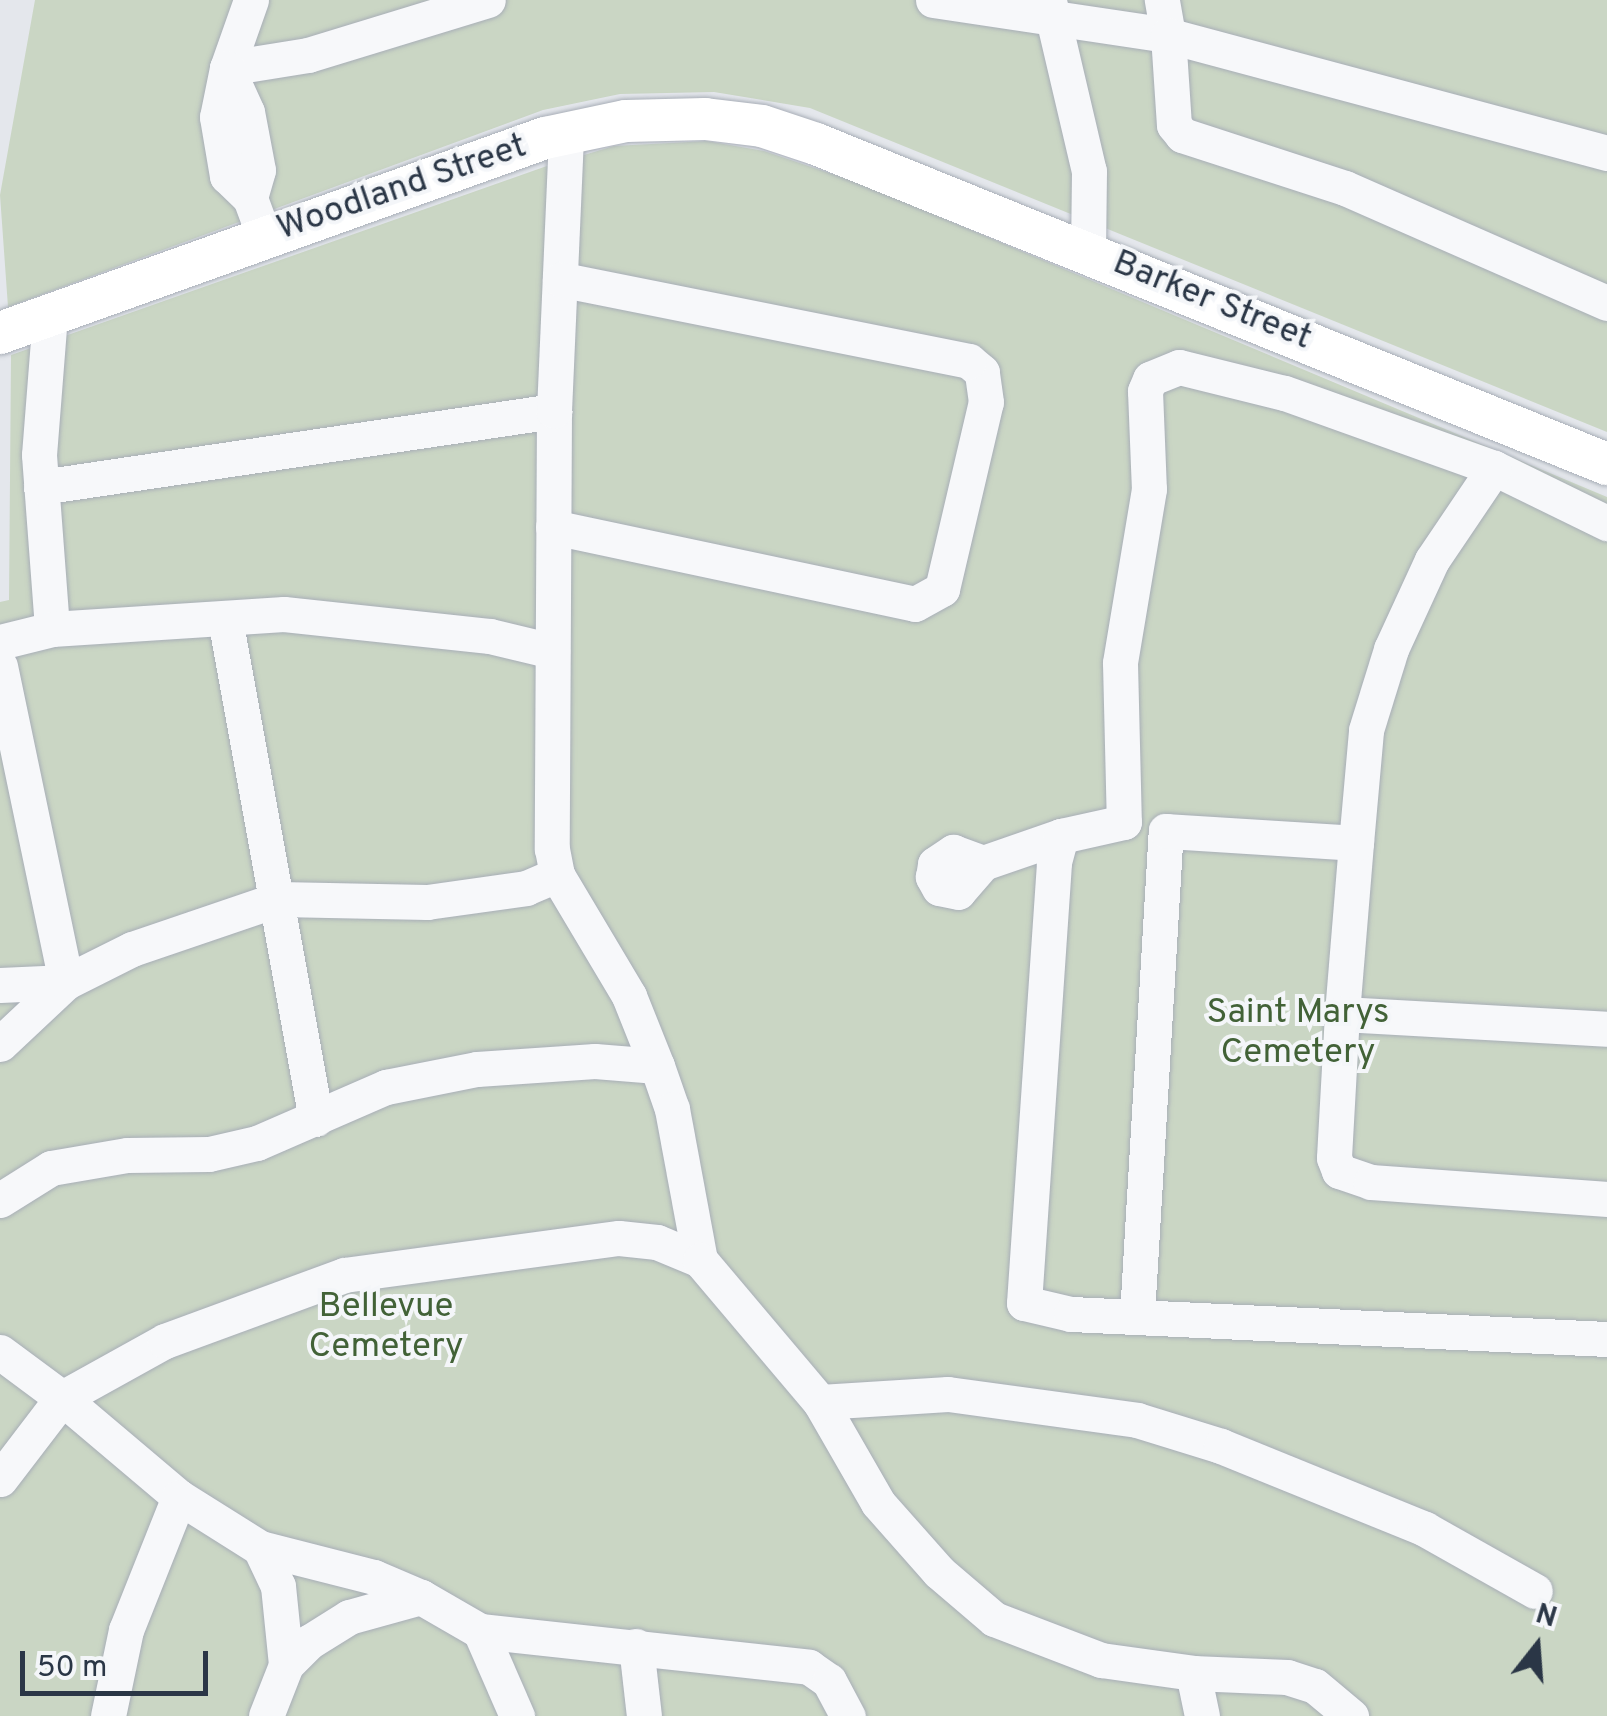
<!DOCTYPE html>
<style>
body{margin:0}
#map{position:relative;width:1607px;height:1716px;overflow:hidden;background:#e4e7ec;font-family:Overpass,sans-serif}
div>[style]{position:absolute}
.green>*{inset:0;background:#cad6c4}
.roads{filter:drop-shadow(0 0 2px #a8aeb7) drop-shadow(0 0 2px #a8aeb7)}
.minor>*{height:35px;margin:-17.5px;padding:0 17.5px;transform-origin:17.5px;border-radius:17.5px;background:#f7f8fa}
.major>*{height:42px;margin:-21px;padding:0 21px;transform-origin:21px;border-radius:21px;background:#fff}
span{translate:-50% -50%;white-space:nowrap;text-align:center;line-height:1.15;-webkit-text-stroke:8px #f4f6f9;paint-order:stroke}
.street-label{font-size:35px;color:#2a3646}
.park-label{font-size:35px;color:#426237}
.north{position:absolute;left:1487px;top:1596px;width:100px;height:100px;-webkit-text-stroke:8px #f4f6f9;paint-order:stroke;rotate:17deg;font-size:28px;font-weight:700;line-height:40px;text-align:center;color:#2a3646}
.north::after{content:'';display:block;margin:auto;width:35px;height:45px;background:#2a3646;clip-path:polygon(50% 0,100% 100%,50% 72%,0 100%)}
.scale{position:absolute;left:20px;top:1651px;width:188px;height:45px;box-sizing:border-box;border:5px solid #2a3646;border-top:0;padding-left:12px;font-size:30px;line-height:35px;white-space:nowrap;color:#2a3646;-webkit-text-stroke:8px #f4f6f9;paint-order:stroke}
</style>
<div id="map">
<div class="green">
<div style="clip-path:polygon(35px 0,1607px 0,1607px 432px,810px 108px,714px 92px,620px 94px,543px 110px,8px 307px,0 195px)"></div>
<div style="clip-path:polygon(707px 141px,764px 151px,859px 183px,1607px 497px,1607px 1716px,0 1716px,0 602px,9px 600px,11px 355px,544px 167px,614px 146px)"></div>
</div>
<div class="roads">
<div class="minor">
<div style="left:251px;top:0;width:72px;rotate:109.4deg"></div>
<div style="left:227px;top:68px;width:82px;rotate:-9.1deg"></div>
<div style="left:308px;top:55px;width:188px;rotate:-17deg"></div>
<div style="left:933px;top:0;width:238px;rotate:8.5deg"></div>
<div style="left:1168px;top:35px;width:36px;rotate:-100deg"></div>
<div style="left:1049px;top:1px;width:175px;rotate:76.8deg"></div>
<div style="left:1089px;top:171px;width:79px;rotate:90.7deg"></div>
<div style="left:1607px;top:153px;width:455px;rotate:-165deg"></div>
<div style="left:1168px;top:35px;width:90px;rotate:86.2deg"></div>
<div style="left:1174px;top:125px;width:13px;rotate:51deg"></div>
<div style="left:1182px;top:135px;width:171px;rotate:18deg"></div>
<div style="left:1345px;top:188px;width:286px;rotate:23.7deg"></div>
<div style="left:250px;top:198px;width:29px;rotate:-74deg"></div>
<div style="left:258px;top:170px;width:59px;rotate:-100.7deg"></div>
<div style="left:247px;top:112px;width:48px;rotate:-114.4deg"></div>
<div style="left:227px;top:68px;width:50px;rotate:101.5deg"></div>
<div style="left:217px;top:117px;width:60px;rotate:80.4deg"></div>
<div style="left:227px;top:176px;width:32px;rotate:44deg"></div>
<div style="left:250px;top:198px;width:40px;rotate:69.8deg"></div>
<div style="left:50px;top:315px;width:140px;rotate:94.5deg"></div>
<div style="left:39px;top:455px;width:174px;rotate:85.7deg"></div>
<div style="left:554px;top:411px;width:438px;rotate:90.3deg"></div>
<div style="left:552px;top:849px;width:26px;rotate:79deg"></div>
<div style="left:557px;top:875px;width:141px;rotate:59.2deg"></div>
<div style="left:629px;top:996px;width:75px;rotate:68.2deg"></div>
<div style="left:657px;top:1066px;width:46px;rotate:70.8deg"></div>
<div style="left:672px;top:1109px;width:154px;rotate:79.5deg"></div>
<div style="left:1494px;top:468px;width:126px;rotate:26deg"></div>
<div style="left:41px;top:487px;width:519px;rotate:-8.43deg"></div>
<div style="left:554px;top:411px;width:277px;rotate:-87.5deg"></div>
<div style="left:553px;top:527px;width:370px;rotate:12deg"></div>
<div style="left:915px;top:604px;width:31px;rotate:-29deg"></div>
<div style="left:942px;top:589px;width:192px;rotate:-76.8deg"></div>
<div style="left:986px;top:402px;width:30px;rotate:-98deg"></div>
<div style="left:982px;top:372px;width:17px;rotate:-140deg"></div>
<div style="left:969px;top:361px;width:417px;rotate:-168.7deg"></div>
<div style="left:225px;top:619px;width:508px;rotate:79.69deg"></div>
<div style="left:0;top:642px;width:54px;rotate:-14deg"></div>
<div style="left:52px;top:629px;width:232px;rotate:-3.7deg"></div>
<div style="left:284px;top:614px;width:207px;rotate:6.1deg"></div>
<div style="left:490px;top:636px;width:64px;rotate:13.6deg"></div>
<div style="left:0;top:666px;width:323px;rotate:78.2deg"></div>
<div style="left:1356px;top:843px;width:172px;rotate:94.7deg"></div>
<div style="left:1342px;top:1014px;width:265px;rotate:3.2deg"></div>
<div style="left:983px;top:863px;width:38px;rotate:131deg"></div>
<div style="left:958px;top:892px;width:19px;rotate:-168deg"></div>
<div style="left:939px;top:888px;width:13px;rotate:-119deg"></div>
<div style="left:933px;top:877px;width:13px;rotate:-81deg"></div>
<div style="left:935px;top:864px;width:22px;rotate:-34deg"></div>
<div style="left:953px;top:852px;width:32px;rotate:20deg"></div>
<div style="left:983px;top:863px;width:83px;rotate:-19.1deg"></div>
<div style="left:0;top:985px;width:66px;rotate:-2.6deg"></div>
<div style="left:1342px;top:1014px;width:144px;rotate:93.2deg"></div>
<div style="left:1334px;top:1158px;width:14px;rotate:69deg"></div>
<div style="left:1339px;top:1171px;width:34px;rotate:19deg"></div>
<div style="left:1371px;top:1182px;width:237px;rotate:4.1deg"></div>
<div style="left:0;top:1044px;width:91px;rotate:-43.2deg"></div>
<div style="left:66px;top:982px;width:74px;rotate:-26.6deg"></div>
<div style="left:132px;top:949px;width:155px;rotate:-18.8deg"></div>
<div style="left:279px;top:899px;width:148px;rotate:1.2deg"></div>
<div style="left:427px;top:902px;width:100px;rotate:-8deg"></div>
<div style="left:526px;top:888px;width:34px;rotate:-23deg"></div>
<div style="left:0;top:1200px;width:60px;rotate:-32.1deg"></div>
<div style="left:51px;top:1168px;width:77px;rotate:-9.7deg"></div>
<div style="left:127px;top:1155px;width:82px;rotate:-0.7deg"></div>
<div style="left:209px;top:1154px;width:49px;rotate:-12.9deg"></div>
<div style="left:257px;top:1143px;width:141px;rotate:-23.5deg"></div>
<div style="left:386px;top:1087px;width:93px;rotate:-11.2deg"></div>
<div style="left:477px;top:1069px;width:118px;rotate:-3.9deg"></div>
<div style="left:595px;top:1061px;width:62px;rotate:4.6deg"></div>
<div style="left:1137px;top:1315px;width:485px;rotate:-86.6deg"></div>
<div style="left:1166px;top:831px;width:190px;rotate:3.6deg"></div>
<div style="left:1356px;top:843px;width:113px;rotate:-84.9deg"></div>
<div style="left:1366px;top:730px;width:85px;rotate:-72.8deg"></div>
<div style="left:1391px;top:649px;width:98px;rotate:-65.3deg"></div>
<div style="left:1432px;top:560px;width:111px;rotate:-56deg"></div>
<div style="left:1494px;top:468px;width:223px;rotate:-160.3deg"></div>
<div style="left:1284px;top:393px;width:108px;rotate:-166.1deg"></div>
<div style="left:1179px;top:367px;width:31px;rotate:158deg"></div>
<div style="left:1150px;top:379px;width:13px;rotate:113deg"></div>
<div style="left:1145px;top:391px;width:98px;rotate:87.7deg"></div>
<div style="left:1149px;top:489px;width:176px;rotate:99.5deg"></div>
<div style="left:1120px;top:663px;width:159px;rotate:88.6deg"></div>
<div style="left:1124px;top:822px;width:65px;rotate:167.5deg"></div>
<div style="left:1061px;top:836px;width:28px;rotate:105deg"></div>
<div style="left:1054px;top:863px;width:441px;rotate:93.9deg"></div>
<div style="left:1024px;top:1303px;width:48px;rotate:13.2deg"></div>
<div style="left:1071px;top:1314px;width:537px;rotate:2.67deg"></div>
<div style="left:0;top:1352px;width:77px;rotate:36.6deg"></div>
<div style="left:62px;top:1398px;width:102px;rotate:127.4deg"></div>
<div style="left:820px;top:1402px;width:116px;rotate:60.1deg"></div>
<div style="left:878px;top:1503px;width:92px;rotate:48.5deg"></div>
<div style="left:939px;top:1572px;width:72px;rotate:40.5deg"></div>
<div style="left:994px;top:1619px;width:115px;rotate:21deg"></div>
<div style="left:1101px;top:1660px;width:93px;rotate:8deg"></div>
<div style="left:179px;top:1497px;width:153px;rotate:-139.8deg"></div>
<div style="left:62px;top:1398px;width:118px;rotate:-29deg"></div>
<div style="left:165px;top:1341px;width:191px;rotate:-20.2deg"></div>
<div style="left:344px;top:1275px;width:277px;rotate:-7.7deg"></div>
<div style="left:619px;top:1238px;width:38px;rotate:6deg"></div>
<div style="left:657px;top:1242px;width:47px;rotate:22.7deg"></div>
<div style="left:700px;top:1260px;width:186px;rotate:49.8deg"></div>
<div style="left:820px;top:1402px;width:128px;rotate:-3.6deg"></div>
<div style="left:948px;top:1394px;width:191px;rotate:7.8deg"></div>
<div style="left:1137px;top:1420px;width:88px;rotate:17.2deg"></div>
<div style="left:1221px;top:1446px;width:220px;rotate:22.1deg"></div>
<div style="left:1425px;top:1529px;width:126px;rotate:29.4deg"></div>
<div style="left:260px;top:1548px;width:42px;rotate:64.7deg"></div>
<div style="left:278px;top:1586px;width:79px;rotate:84.2deg"></div>
<div style="left:480px;top:1631px;width:93px;rotate:66.5deg"></div>
<div style="left:636px;top:1646px;width:70px;rotate:83.5deg"></div>
<div style="left:108px;top:1716px;width:88px;rotate:-78.2deg"></div>
<div style="left:126px;top:1630px;width:143px;rotate:-68.3deg"></div>
<div style="left:179px;top:1497px;width:96px;rotate:32.2deg"></div>
<div style="left:260px;top:1548px;width:118px;rotate:14.3deg"></div>
<div style="left:374px;top:1577px;width:51px;rotate:23.1deg"></div>
<div style="left:266px;top:1716px;width:55px;rotate:-68.6deg"></div>
<div style="left:286px;top:1665px;width:33px;rotate:-45deg"></div>
<div style="left:309px;top:1642px;width:47px;rotate:-32deg"></div>
<div style="left:349px;top:1617px;width:75px;rotate:-15.5deg"></div>
<div style="left:421px;top:1597px;width:68px;rotate:30deg"></div>
<div style="left:480px;top:1631px;width:331px;rotate:6.2deg"></div>
<div style="left:809px;top:1667px;width:24px;rotate:35deg"></div>
<div style="left:829px;top:1681px;width:40px;rotate:62deg"></div>
<div style="left:1202px;top:1716px;width:44px;rotate:-101.8deg"></div>
<div style="left:1193px;top:1673px;width:94px;rotate:2.4deg"></div>
<div style="left:1287px;top:1677px;width:29px;rotate:18deg"></div>
<div style="left:1315px;top:1686px;width:47px;rotate:39.8deg"></div>
</div>
<div class="major">
<div style="left:0;top:333px;width:579px;rotate:-19.69deg"></div>
<div style="left:545px;top:138px;width:83px;rotate:-11.9deg"></div>
<div style="left:626px;top:121px;width:79px;rotate:-1.5deg"></div>
<div style="left:705px;top:119px;width:57px;rotate:7deg"></div>
<div style="left:762px;top:126px;width:57px;rotate:18.4deg"></div>
<div style="left:816px;top:144px;width:853px;rotate:22.03deg"></div>
</div>
</div>
<div class="street-label">
<span style="left:402px;top:188px;rotate:-19deg">Woodland Street</span>
<span style="left:1212px;top:301px;rotate:22deg">Barker Street</span>
</div>
<div class="park-label">
<span style="left:1298px;top:1033px">Saint Marys<br>Cemetery</span>
<span style="left:386px;top:1327px">Bellevue<br>Cemetery</span>
</div>
<div class="north">N</div>
<div class="scale">50 m</div>
</div>
